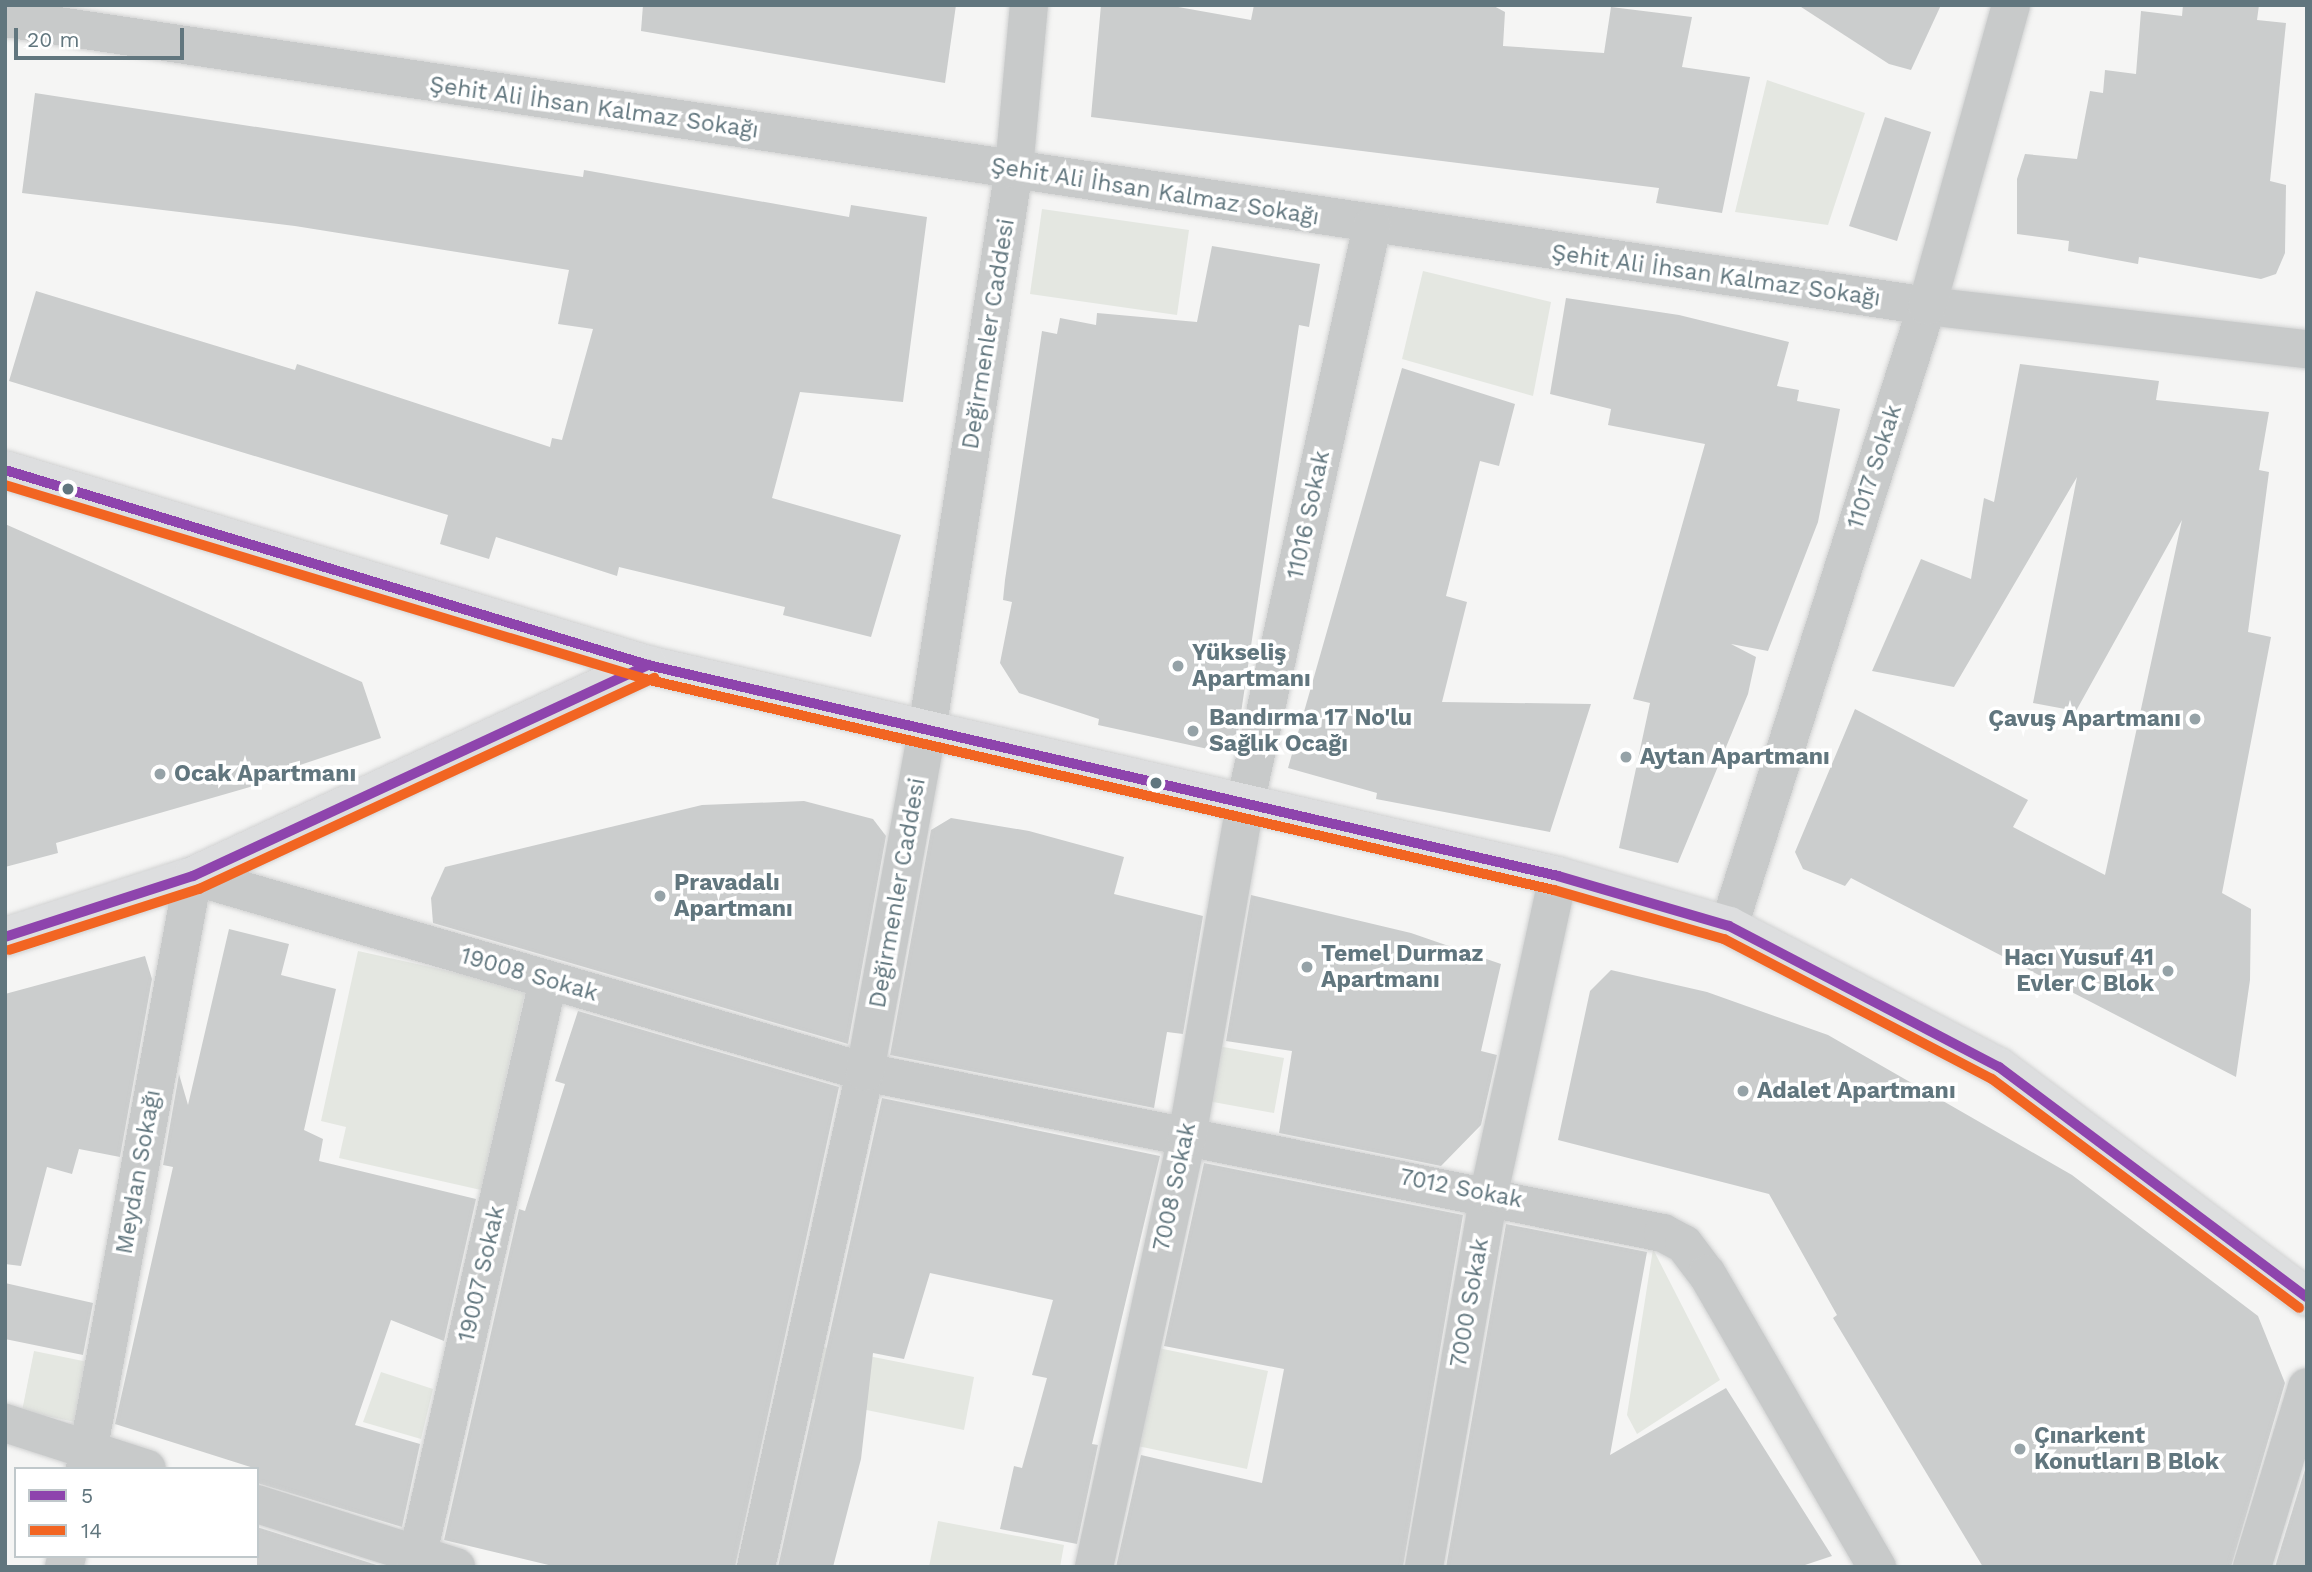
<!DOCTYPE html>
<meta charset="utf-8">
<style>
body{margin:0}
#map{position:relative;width:2312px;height:1572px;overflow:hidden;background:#f5f5f4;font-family:"Work Sans",sans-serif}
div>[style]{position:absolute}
.green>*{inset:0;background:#e4e7e1}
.building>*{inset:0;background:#cbcdcd}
.roads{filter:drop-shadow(0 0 2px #d1d2d2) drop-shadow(0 0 2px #d1d2d2)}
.minor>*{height:38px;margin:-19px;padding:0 19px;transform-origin:19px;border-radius:19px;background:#c8caca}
.major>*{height:38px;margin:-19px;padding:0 19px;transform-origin:19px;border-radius:19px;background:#dddedf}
.bus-1>*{height:10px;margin:-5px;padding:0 5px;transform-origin:5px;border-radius:5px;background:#8e44ad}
.bus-2>*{height:10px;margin:-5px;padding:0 5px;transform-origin:5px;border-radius:5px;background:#f26522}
.dots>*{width:19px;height:19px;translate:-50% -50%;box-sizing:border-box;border:4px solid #fff;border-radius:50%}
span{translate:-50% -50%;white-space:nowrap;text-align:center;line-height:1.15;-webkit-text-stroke:7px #fff;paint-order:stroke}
.street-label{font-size:23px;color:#61767e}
.poi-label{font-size:23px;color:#61767e;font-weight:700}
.left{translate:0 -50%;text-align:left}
.right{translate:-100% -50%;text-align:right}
.frame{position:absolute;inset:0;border:7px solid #61767e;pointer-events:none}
.legend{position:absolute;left:14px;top:1467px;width:245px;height:91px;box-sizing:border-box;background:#fff;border:2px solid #c0c8cb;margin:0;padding:9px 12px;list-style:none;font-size:21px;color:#61767e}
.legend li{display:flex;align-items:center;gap:14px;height:35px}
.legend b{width:35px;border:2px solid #c0c8cb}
.scale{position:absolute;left:14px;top:28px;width:170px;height:32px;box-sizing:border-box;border:4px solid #61767e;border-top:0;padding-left:9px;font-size:21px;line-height:24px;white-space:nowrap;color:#61767e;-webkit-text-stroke:5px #fff;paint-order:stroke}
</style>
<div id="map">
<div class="green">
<div style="clip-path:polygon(1767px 80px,1865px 113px,1828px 225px,1735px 212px)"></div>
<div style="clip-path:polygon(1042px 209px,1189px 230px,1177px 315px,1030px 294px)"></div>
<div style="clip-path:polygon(1423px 271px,1551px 302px,1533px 396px,1402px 359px)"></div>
<div style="clip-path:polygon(358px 951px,526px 988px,481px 1190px,339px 1158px,346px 1127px,321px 1121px)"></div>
<div style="clip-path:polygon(1212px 1045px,1284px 1058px,1274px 1113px,1202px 1100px)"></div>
<div style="clip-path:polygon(1653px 1249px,1720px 1380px,1637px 1434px,1627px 1415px)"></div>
<div style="clip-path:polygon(813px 1345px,974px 1377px,964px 1430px,803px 1397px)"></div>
<div style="clip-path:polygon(1149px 1346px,1268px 1371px,1247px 1469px,1128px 1444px)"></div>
<div style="clip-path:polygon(34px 1351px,93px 1363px,80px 1423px,22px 1411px)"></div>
<div style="clip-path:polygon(381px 1372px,433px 1389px,421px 1439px,363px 1422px)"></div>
<div style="clip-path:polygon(938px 1521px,1064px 1545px,1060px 1567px,929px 1567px)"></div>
</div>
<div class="building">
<div style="clip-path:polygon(643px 5px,956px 5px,945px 83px,641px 31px)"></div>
<div style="clip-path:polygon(1101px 5px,1167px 5px,1251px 20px,1254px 5px,1492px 5px,1505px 12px,1503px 46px,1604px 53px,1611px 7px,1692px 17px,1682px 67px,1750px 77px,1722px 213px,1656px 203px,1659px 188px,1091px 117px)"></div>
<div style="clip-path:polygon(1798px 5px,1941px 5px,1911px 70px,1889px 64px)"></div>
<div style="clip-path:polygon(2183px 5px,2259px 5px,2257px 20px,2286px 23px,2270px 181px,2286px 185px,2285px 253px,2276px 274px,2261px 279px,2139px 257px,2138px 264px,2068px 251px,2069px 241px,2017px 234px,2017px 179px,2025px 154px,2077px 159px,2090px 91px,2103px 93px,2105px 70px,2136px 74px,2141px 11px,2182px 16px)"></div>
<div style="clip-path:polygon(35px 93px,583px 177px,584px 170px,849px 217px,851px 205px,927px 217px,903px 402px,800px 392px,772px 498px,901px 535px,871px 637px,783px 615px,785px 607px,619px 567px,617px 576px,496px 537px,489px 559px,440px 544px,448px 515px,9px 381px,36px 291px,295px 370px,297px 364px,550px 447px,552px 438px,562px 440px,593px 329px,558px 324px,569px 270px,295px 226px,22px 193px)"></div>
<div style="clip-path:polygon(1885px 117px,1931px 132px,1897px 241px,1849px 226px)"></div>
<div style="clip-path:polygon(1212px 246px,1320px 264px,1309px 327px,1299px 325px,1238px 733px,1208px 749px,1098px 725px,1099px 719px,1019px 693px,1000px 663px,1012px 602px,1003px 600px,1005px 580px,1042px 331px,1057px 334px,1060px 318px,1096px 325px,1097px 313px,1197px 322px)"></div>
<div style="clip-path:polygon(1566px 298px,1679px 315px,1789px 342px,1777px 386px,1799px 390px,1797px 401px,1840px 409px,1818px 522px,1768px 651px,1731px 644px,1756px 657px,1748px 694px,1678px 863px,1619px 848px,1650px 703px,1633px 699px,1705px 444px,1608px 425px,1611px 409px,1550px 394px)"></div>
<div style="clip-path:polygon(2020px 364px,2159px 381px,2156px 400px,2269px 412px,2259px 470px,2269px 472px,2248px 632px,2271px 637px,2222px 893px,2251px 909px,2250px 980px,2236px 1077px,1851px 878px,1845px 886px,1803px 869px,1795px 852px,1855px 709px,2028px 800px,2013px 827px,2105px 875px,2182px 520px,2076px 711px,2033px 703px,2077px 477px,1954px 687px,1872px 671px,1921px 559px,1971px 579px,1984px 498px,1994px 502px)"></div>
<div style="clip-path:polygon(1402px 368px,1515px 404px,1499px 466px,1480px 461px,1446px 596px,1467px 602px,1442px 702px,1591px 704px,1550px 832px,1376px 799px,1377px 793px,1288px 768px)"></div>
<div style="clip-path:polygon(5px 524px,362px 682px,381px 738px,282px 771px,285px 777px,56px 843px,58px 853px,5px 867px)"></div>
<div style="clip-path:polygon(804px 801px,873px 819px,886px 836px,848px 1044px,433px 923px,431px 898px,445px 867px,702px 805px)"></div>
<div style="clip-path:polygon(951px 818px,1029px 831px,1124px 857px,1114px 894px,1203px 916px,1183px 1034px,1167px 1032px,1154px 1108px,890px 1055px,931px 830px)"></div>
<div style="clip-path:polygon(1251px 895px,1411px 933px,1501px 964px,1481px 1051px,1497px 1055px,1481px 1125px,1441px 1166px,1279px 1133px,1292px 1051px,1226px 1041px)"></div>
<div style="clip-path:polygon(229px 929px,289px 944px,281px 975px,336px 989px,304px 1130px,323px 1139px,319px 1161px,476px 1199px,444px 1341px,391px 1320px,355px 1425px,420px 1444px,402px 1527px,257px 1483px,257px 1469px,115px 1424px,173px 1167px,163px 1165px,179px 1074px,188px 1105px)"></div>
<div style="clip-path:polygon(145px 956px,152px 979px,120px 1157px,79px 1149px,72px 1174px,47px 1167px,21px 1266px,5px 1264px,5px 994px)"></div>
<div style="clip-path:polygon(1611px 970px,1707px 992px,1828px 1035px,2072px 1175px,2258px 1316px,2285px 1383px,2231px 1567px,1983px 1567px,1833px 1318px,1837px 1315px,1769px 1194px,1558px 1140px,1590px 991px)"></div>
<div style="clip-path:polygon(578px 1011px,839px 1087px,735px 1567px,557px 1567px,444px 1540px,519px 1209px,525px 1211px,565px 1084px,555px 1081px)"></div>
<div style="clip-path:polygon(882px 1098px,1160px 1156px,1092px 1444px,1098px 1445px,1077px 1544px,1000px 1529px,1014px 1466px,1022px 1468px,1047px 1378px,1032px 1375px,1053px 1300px,930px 1273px,904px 1359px,873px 1353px,861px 1459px,833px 1567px,778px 1567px)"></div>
<div style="clip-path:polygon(1204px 1163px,1463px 1215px,1403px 1567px,1116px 1567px,1141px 1455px,1262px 1483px,1284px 1369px,1164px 1346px)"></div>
<div style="clip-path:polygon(1506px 1224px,1647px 1252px,1610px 1455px,1726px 1388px,1832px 1556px,1799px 1567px,1446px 1567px)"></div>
<div style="clip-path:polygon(5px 1283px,93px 1303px,83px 1355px,5px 1339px)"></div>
<div style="clip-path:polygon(2307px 1463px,2307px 1567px,2275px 1567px)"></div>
<div style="clip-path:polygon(257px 1527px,383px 1567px,257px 1567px)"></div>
</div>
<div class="roads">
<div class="minor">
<div style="left:5px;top:18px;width:1943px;rotate:8.52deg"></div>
<div style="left:1927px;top:306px;width:382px;rotate:6.5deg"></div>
<div style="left:1729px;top:926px;width:651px;rotate:-72.29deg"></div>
<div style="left:1927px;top:306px;width:313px;rotate:-74.4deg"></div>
<div style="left:5px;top:1423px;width:149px;rotate:17.9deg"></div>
<div style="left:85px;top:1469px;width:603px;rotate:-79.68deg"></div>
<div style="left:193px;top:876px;width:700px;rotate:16.26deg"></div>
<div style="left:865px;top:1072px;width:814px;rotate:11.41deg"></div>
<div style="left:1663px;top:1233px;width:24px;rotate:28deg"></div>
<div style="left:1684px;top:1244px;width:38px;rotate:53deg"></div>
<div style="left:1707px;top:1274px;width:339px;rotate:59.9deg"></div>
<div style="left:257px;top:1504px;width:209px;rotate:17.6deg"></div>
<div style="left:64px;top:1567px;width:11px;rotate:-75deg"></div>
<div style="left:415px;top:1567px;width:601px;rotate:-77.21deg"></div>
<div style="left:756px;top:1567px;width:507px;rotate:-77.58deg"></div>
<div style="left:865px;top:1072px;width:347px;rotate:-79.7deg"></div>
<div style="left:927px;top:731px;width:569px;rotate:-81.2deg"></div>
<div style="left:1014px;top:169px;width:165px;rotate:-84.8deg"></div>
<div style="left:1094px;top:1567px;width:440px;rotate:-77.8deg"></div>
<div style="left:1187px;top:1137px;width:338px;rotate:-80.1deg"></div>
<div style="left:1245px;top:804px;width:592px;rotate:-77.61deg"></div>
<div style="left:1424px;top:1567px;width:380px;rotate:-80.1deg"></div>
<div style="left:1489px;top:1193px;width:324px;rotate:-77.7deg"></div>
<div style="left:2252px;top:1567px;width:188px;rotate:-73deg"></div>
</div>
<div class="major">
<div style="left:5px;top:470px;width:672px;rotate:16.87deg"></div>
<div style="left:648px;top:665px;width:934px;rotate:13.05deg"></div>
<div style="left:1558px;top:876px;width:178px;rotate:16.3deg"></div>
<div style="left:1729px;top:926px;width:305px;rotate:27.6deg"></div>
<div style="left:1999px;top:1067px;width:384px;rotate:36.8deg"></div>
<div style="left:5px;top:937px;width:198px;rotate:-18deg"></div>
<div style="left:193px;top:876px;width:502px;rotate:-24.88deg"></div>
</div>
</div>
<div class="bus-1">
<div style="left:5px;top:470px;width:672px;rotate:16.87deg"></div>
<div style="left:648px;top:665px;width:934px;rotate:13.05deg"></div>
<div style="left:1558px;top:876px;width:178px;rotate:16.3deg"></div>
<div style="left:1729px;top:926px;width:305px;rotate:27.6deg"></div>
<div style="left:1999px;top:1067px;width:384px;rotate:36.8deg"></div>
<div style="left:5px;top:937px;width:198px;rotate:-18deg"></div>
<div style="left:193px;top:876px;width:502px;rotate:-24.88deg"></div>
</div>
<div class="bus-2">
<div style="left:5px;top:485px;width:669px;rotate:16.86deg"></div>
<div style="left:645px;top:679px;width:933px;rotate:13.07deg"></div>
<div style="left:1554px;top:890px;width:177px;rotate:16.1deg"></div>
<div style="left:1724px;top:939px;width:302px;rotate:27.6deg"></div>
<div style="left:1992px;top:1079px;width:383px;rotate:36.7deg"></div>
<div style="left:9px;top:950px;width:200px;rotate:-17.8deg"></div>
<div style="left:199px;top:889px;width:502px;rotate:-24.88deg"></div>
</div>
<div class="dots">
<div style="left:68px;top:489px;background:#61767e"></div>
<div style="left:1178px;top:666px;background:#95a2a7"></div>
<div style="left:2195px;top:719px;background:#95a2a7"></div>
<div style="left:1193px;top:731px;background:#95a2a7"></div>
<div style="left:1626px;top:757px;background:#95a2a7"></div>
<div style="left:160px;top:774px;background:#95a2a7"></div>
<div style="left:1156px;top:783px;background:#61767e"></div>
<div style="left:660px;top:896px;background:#95a2a7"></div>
<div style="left:1307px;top:967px;background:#95a2a7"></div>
<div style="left:2168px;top:971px;background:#95a2a7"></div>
<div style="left:1743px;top:1091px;background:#95a2a7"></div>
<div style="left:2020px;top:1449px;background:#95a2a7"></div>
</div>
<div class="street-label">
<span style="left:594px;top:108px;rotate:8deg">Şehit Ali İhsan Kalmaz Sokağı</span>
<span style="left:1155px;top:192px;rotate:9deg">Şehit Ali İhsan Kalmaz Sokağı</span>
<span style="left:1716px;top:276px;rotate:8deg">Şehit Ali İhsan Kalmaz Sokağı</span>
<span style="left:989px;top:334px;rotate:-81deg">Değirmenler Caddesi</span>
<span style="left:1875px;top:467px;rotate:-72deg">11017 Sokak</span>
<span style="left:1309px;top:515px;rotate:-78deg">11016 Sokak</span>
<span style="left:898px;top:893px;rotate:-80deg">Değirmenler Caddesi</span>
<span style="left:529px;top:975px;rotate:16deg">19008 Sokak</span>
<span style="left:139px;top:1172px;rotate:-80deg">Meydan Sokağı</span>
<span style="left:1175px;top:1187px;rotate:-78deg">7008 Sokak</span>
<span style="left:1461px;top:1189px;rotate:11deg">7012 Sokak</span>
<span style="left:482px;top:1274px;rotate:-77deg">19007 Sokak</span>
<span style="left:1470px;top:1303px;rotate:-80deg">7000 Sokak</span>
</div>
<div class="poi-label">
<span class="left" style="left:1192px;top:666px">Yükseliş<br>Apartmanı</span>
<span class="left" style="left:1209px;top:731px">Bandırma 17 No'lu<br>Sağlık Ocağı</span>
<span class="right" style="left:2181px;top:719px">Çavuş Apartmanı</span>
<span class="left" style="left:1640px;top:757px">Aytan Apartmanı</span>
<span class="left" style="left:174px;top:774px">Ocak Apartmanı</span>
<span class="left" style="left:674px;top:896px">Pravadalı<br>Apartmanı</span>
<span class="left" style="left:1321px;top:967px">Temel Durmaz<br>Apartmanı</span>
<span class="right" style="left:2154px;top:971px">Hacı Yusuf 41<br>Evler C Blok</span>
<span class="left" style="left:1757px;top:1091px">Adalet Apartmanı</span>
<span class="left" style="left:2034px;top:1449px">Çınarkent<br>Konutları B Blok</span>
</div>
<div class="frame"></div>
<ul class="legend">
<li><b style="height:9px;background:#8e44ad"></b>5</li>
<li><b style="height:9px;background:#f26522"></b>14</li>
</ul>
<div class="scale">20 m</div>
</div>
